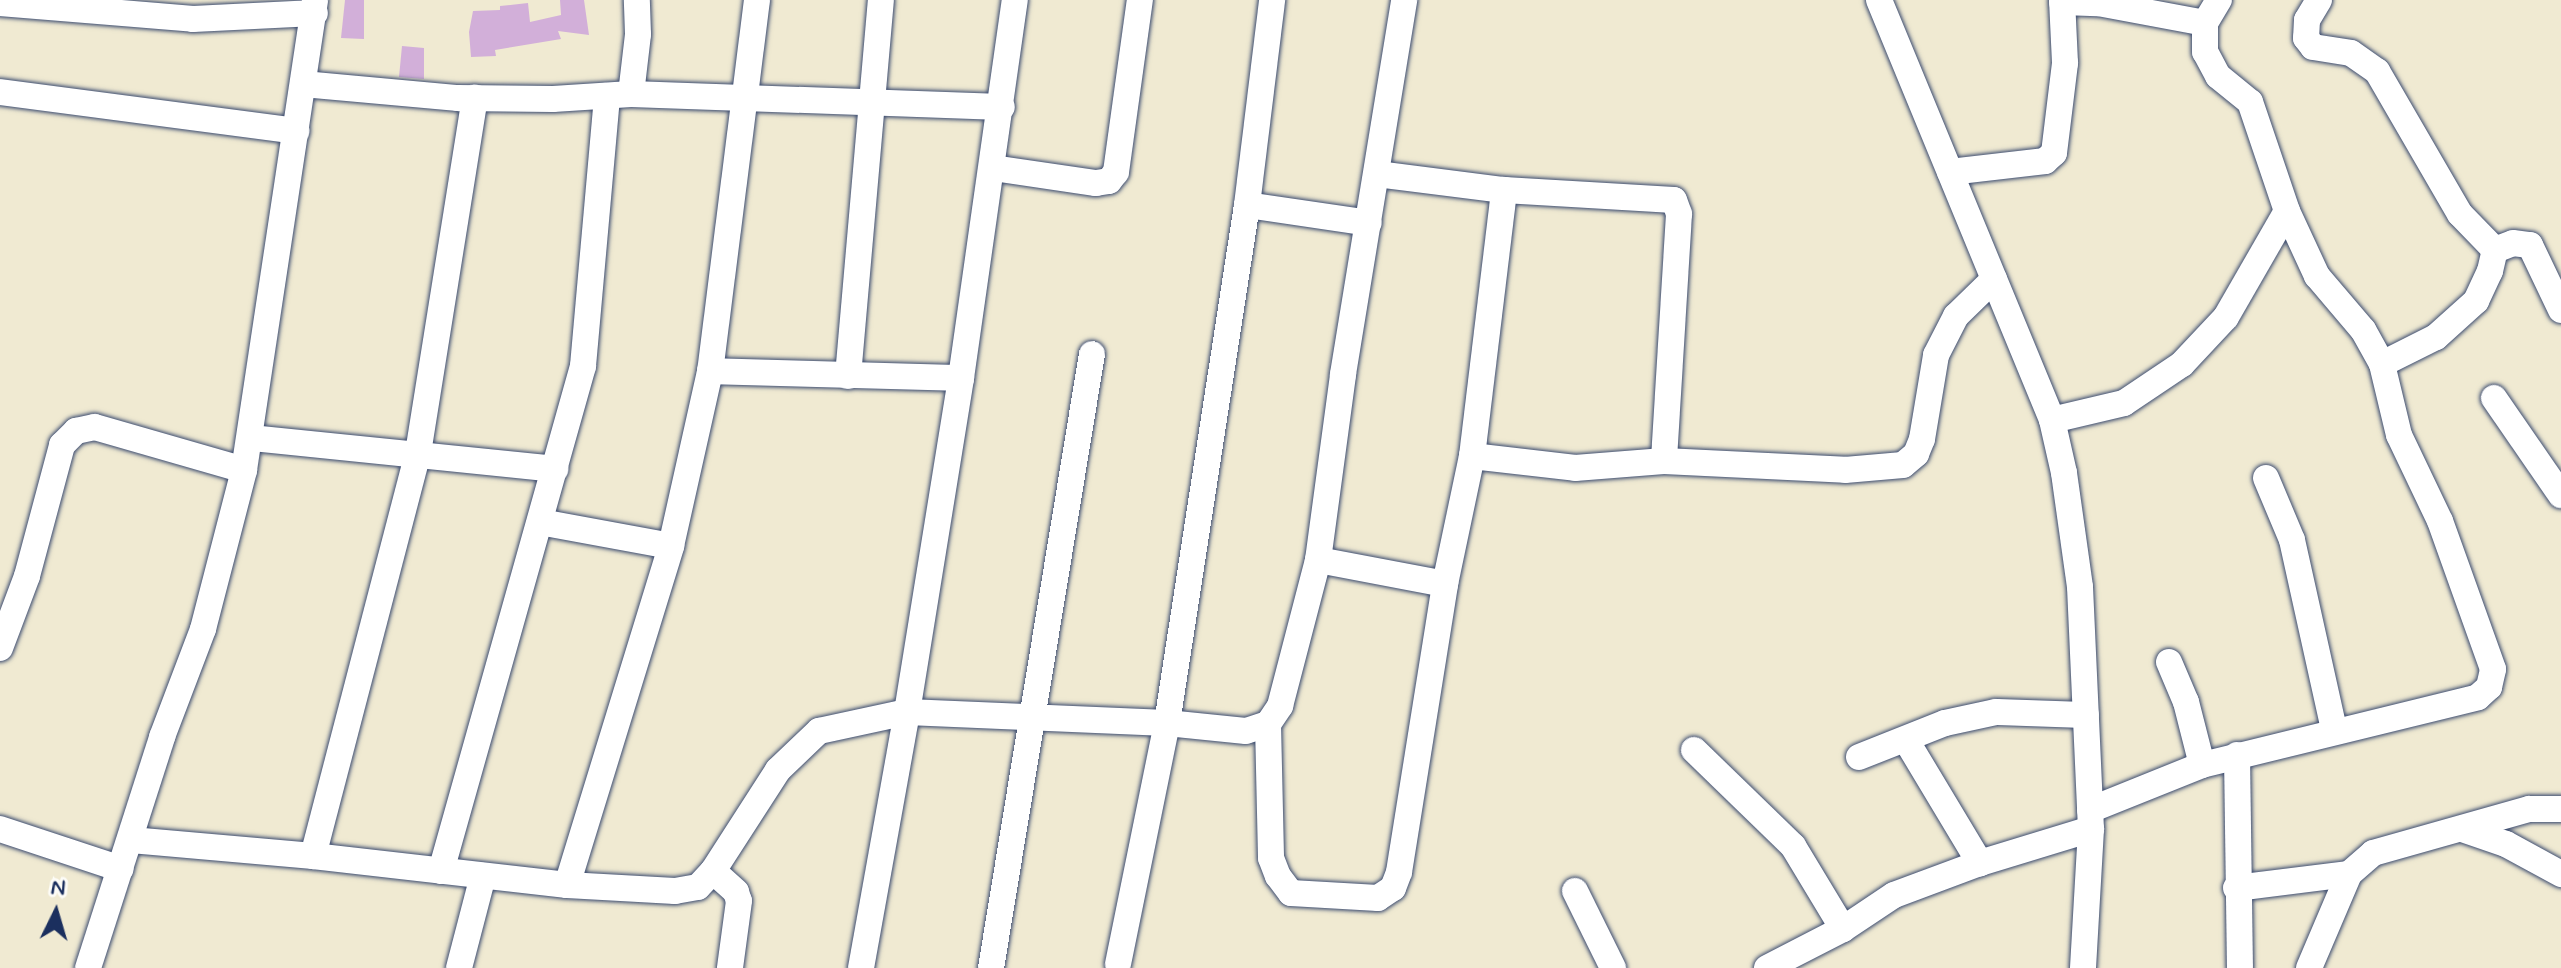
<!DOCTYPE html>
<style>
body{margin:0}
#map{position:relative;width:2561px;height:968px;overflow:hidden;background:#f0ead2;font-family:Mynerve,sans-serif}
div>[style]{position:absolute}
.building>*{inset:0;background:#d2afd9}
.roads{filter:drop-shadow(0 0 2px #3b4b6f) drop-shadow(0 0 2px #3b4b6f)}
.minor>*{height:26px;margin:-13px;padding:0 13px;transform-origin:13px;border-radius:13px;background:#fff}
span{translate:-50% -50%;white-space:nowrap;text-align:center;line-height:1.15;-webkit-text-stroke:6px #fdfcf7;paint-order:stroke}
.north{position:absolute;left:16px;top:872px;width:80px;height:80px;-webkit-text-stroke:6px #fdfcf7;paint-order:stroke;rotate:5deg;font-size:22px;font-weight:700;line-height:32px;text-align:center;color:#1b2f5e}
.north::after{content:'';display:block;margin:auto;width:28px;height:36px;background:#1b2f5e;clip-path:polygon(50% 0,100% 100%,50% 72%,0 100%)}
</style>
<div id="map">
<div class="building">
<div style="clip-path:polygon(345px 0,364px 0,364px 39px,341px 38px)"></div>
<div style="clip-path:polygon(560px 0,584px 0,589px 35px,558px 31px,561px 39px,495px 50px,496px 56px,471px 57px,469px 32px,473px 11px,500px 10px,500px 6px,528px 3px,530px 22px,561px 15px)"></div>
<div style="clip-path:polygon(402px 46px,424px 48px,424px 79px,399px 77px)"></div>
</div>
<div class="roads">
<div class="minor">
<div style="left:757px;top:0;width:374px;rotate:97.2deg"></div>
<div style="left:710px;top:371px;width:251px;rotate:1.6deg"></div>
<div style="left:1879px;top:0;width:454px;rotate:67.6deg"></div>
<div style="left:2052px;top:420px;width:54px;rotate:77.2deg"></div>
<div style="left:2064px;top:473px;width:115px;rotate:82deg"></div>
<div style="left:2080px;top:587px;width:242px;rotate:87.4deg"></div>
<div style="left:2091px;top:829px;width:139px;rotate:93.3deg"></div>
<div style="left:2319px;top:0;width:23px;rotate:121deg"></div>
<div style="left:2307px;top:20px;width:18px;rotate:93deg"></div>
<div style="left:2306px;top:38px;width:11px;rotate:52deg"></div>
<div style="left:2313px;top:47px;width:38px;rotate:9deg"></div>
<div style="left:2351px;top:53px;width:32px;rotate:35deg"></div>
<div style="left:2377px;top:71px;width:165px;rotate:59.9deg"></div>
<div style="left:2460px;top:214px;width:50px;rotate:45.8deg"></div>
<div style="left:2062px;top:2px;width:36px;rotate:2deg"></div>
<div style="left:2098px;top:3px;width:109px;rotate:10.6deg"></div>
<div style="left:0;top:3px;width:194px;rotate:4.7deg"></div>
<div style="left:193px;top:19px;width:122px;rotate:-2.8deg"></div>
<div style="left:303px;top:84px;width:156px;rotate:5.2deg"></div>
<div style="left:458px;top:98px;width:95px;rotate:0.6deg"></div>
<div style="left:553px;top:99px;width:78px;rotate:-3.7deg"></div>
<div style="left:631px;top:94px;width:371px;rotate:2deg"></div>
<div style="left:0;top:92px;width:299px;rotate:7.5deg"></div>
<div style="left:631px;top:94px;width:60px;rotate:-83.3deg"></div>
<div style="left:638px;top:34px;width:34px;rotate:-92deg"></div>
<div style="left:993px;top:168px;width:104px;rotate:8.3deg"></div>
<div style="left:1096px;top:183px;width:13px;rotate:-9deg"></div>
<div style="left:1109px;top:181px;width:11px;rotate:-52deg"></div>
<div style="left:1116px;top:172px;width:174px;rotate:-82.1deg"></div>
<div style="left:1950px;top:172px;width:96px;rotate:-6.6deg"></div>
<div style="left:2045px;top:161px;width:12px;rotate:-42deg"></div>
<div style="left:2054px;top:153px;width:91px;rotate:-83deg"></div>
<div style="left:2065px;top:63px;width:63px;rotate:-92.7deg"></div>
<div style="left:1377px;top:174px;width:128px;rotate:7.2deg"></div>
<div style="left:1504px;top:190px;width:170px;rotate:3.4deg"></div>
<div style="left:1674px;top:200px;width:15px;rotate:70deg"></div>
<div style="left:1679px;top:214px;width:247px;rotate:93.5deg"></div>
<div style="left:1247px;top:205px;width:123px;rotate:8.4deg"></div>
<div style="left:2382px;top:364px;width:60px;rotate:-26.6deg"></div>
<div style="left:2436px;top:337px;width:54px;rotate:-42deg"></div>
<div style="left:2476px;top:301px;width:33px;rotate:-65deg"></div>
<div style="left:2490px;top:271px;width:22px;rotate:-77deg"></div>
<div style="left:2495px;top:250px;width:19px;rotate:-21deg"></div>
<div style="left:2513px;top:243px;width:17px;rotate:7deg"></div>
<div style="left:2530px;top:245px;width:72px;rotate:64.5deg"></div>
<div style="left:848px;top:376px;width:377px;rotate:-85deg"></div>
<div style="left:2494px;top:398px;width:118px;rotate:55.4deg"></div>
<div style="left:2052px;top:420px;width:74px;rotate:-13.3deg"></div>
<div style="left:2124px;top:403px;width:70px;rotate:-33.9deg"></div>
<div style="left:2182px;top:364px;width:64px;rotate:-46.9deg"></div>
<div style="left:2226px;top:317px;width:122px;rotate:-60.1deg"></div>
<div style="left:251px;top:438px;width:306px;rotate:5.8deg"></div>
<div style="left:1472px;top:456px;width:104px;rotate:6.6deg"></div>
<div style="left:1575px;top:468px;width:89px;rotate:-4.5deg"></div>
<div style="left:1664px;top:461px;width:181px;rotate:2.8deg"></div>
<div style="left:1845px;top:470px;width:58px;rotate:-4.9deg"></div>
<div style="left:1903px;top:465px;width:17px;rotate:-40deg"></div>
<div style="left:1916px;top:454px;width:16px;rotate:-68deg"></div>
<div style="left:1922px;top:439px;width:85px;rotate:-80.5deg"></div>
<div style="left:1936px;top:355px;width:44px;rotate:-62.9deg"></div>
<div style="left:1956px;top:316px;width:53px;rotate:-44.2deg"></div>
<div style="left:2266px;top:478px;width:67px;rotate:67.2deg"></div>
<div style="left:2292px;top:540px;width:194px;rotate:77.5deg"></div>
<div style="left:540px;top:522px;width:133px;rotate:10.4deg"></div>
<div style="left:1318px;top:560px;width:129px;rotate:10.7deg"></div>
<div style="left:0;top:648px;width:77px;rotate:-69.4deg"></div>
<div style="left:27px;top:576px;width:136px;rotate:-75deg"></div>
<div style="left:62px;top:445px;width:20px;rotate:-45deg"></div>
<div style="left:76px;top:431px;width:19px;rotate:-12deg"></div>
<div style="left:95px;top:427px;width:155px;rotate:16.1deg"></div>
<div style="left:2169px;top:662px;width:43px;rotate:67deg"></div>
<div style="left:2186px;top:702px;width:65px;rotate:75.7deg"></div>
<div style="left:1268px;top:724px;width:134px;rotate:88.7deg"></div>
<div style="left:1271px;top:858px;width:19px;rotate:69deg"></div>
<div style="left:1278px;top:876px;width:21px;rotate:53deg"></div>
<div style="left:1291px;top:893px;width:87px;rotate:3.3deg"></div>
<div style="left:1378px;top:898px;width:18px;rotate:-34deg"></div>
<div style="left:1393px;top:888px;width:17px;rotate:-69deg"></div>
<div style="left:1399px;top:872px;width:292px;rotate:-80.9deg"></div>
<div style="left:1445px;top:584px;width:131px;rotate:-78.1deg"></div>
<div style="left:1472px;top:456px;width:268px;rotate:-83.1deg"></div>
<div style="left:1906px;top:740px;width:144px;rotate:59deg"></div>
<div style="left:1694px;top:750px;width:138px;rotate:44.1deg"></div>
<div style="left:1793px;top:846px;width:97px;rotate:58.9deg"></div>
<div style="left:2237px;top:755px;width:213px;rotate:89.2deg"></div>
<div style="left:1859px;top:757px;width:92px;rotate:-21.6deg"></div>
<div style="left:1945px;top:723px;width:52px;rotate:-12.2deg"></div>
<div style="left:1996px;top:712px;width:90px;rotate:1.9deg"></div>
<div style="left:2090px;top:810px;width:121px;rotate:-21.9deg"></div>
<div style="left:2202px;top:765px;width:284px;rotate:-13.8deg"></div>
<div style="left:2478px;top:697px;width:15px;rotate:-42deg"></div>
<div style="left:2489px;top:687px;width:18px;rotate:-77deg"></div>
<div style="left:2493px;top:669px;width:157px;rotate:-109.7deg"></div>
<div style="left:2440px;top:521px;width:95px;rotate:-115.5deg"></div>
<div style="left:2399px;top:435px;width:73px;rotate:-103.5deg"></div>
<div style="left:2382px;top:364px;width:39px;rotate:-119deg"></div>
<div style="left:2363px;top:330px;width:71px;rotate:-130.4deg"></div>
<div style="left:2317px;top:276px;width:72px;rotate:-114.8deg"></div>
<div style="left:2287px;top:211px;width:115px;rotate:-108.7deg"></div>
<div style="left:2250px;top:102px;width:41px;rotate:-140.9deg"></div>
<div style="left:2218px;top:76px;width:27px;rotate:-118deg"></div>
<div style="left:2205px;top:52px;width:29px;rotate:-90deg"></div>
<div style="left:2205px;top:23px;width:27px;rotate:-59deg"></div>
<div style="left:0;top:829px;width:127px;rotate:18.3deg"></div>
<div style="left:2462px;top:829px;width:46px;rotate:18.8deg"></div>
<div style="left:2506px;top:844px;width:63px;rotate:28.6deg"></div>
<div style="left:131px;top:840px;width:183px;rotate:5deg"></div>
<div style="left:313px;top:856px;width:256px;rotate:6.5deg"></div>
<div style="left:567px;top:885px;width:108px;rotate:3.2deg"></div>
<div style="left:675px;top:891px;width:23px;rotate:-10deg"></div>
<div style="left:698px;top:887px;width:22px;rotate:-47deg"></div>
<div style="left:713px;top:871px;width:120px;rotate:-57.2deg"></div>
<div style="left:778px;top:770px;width:57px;rotate:-43.6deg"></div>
<div style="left:819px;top:731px;width:90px;rotate:-12.2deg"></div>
<div style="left:907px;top:712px;width:260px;rotate:2.4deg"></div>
<div style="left:1167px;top:723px;width:79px;rotate:5.8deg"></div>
<div style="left:1246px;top:731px;width:23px;rotate:-18deg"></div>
<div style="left:1268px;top:724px;width:22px;rotate:-56deg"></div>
<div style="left:1280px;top:706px;width:151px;rotate:-75.4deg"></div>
<div style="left:1318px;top:560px;width:188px;rotate:-82.3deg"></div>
<div style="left:1343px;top:374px;width:379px;rotate:-80.7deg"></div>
<div style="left:313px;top:856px;width:416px;rotate:-75.4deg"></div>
<div style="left:418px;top:453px;width:360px;rotate:-80.9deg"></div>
<div style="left:441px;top:871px;width:525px;rotate:-74.29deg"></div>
<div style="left:583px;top:366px;width:271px;rotate:-84.9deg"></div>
<div style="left:713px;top:871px;width:31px;rotate:42deg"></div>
<div style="left:736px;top:892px;width:9px;rotate:72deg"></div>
<div style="left:739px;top:901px;width:68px;rotate:97.7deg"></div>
<div style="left:567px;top:885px;width:355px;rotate:-72.9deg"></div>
<div style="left:671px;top:546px;width:179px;rotate:-77.4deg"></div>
<div style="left:2236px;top:888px;width:114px;rotate:-7.1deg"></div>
<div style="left:1575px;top:891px;width:86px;rotate:63.7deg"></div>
<div style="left:1118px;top:964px;width:246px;rotate:-78.5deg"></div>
<div style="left:1167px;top:723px;width:524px;rotate:-81.22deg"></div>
<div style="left:1247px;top:205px;width:207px;rotate:-83deg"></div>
<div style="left:88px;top:968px;width:243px;rotate:-72.2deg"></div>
<div style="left:162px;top:737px;width:116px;rotate:-69.2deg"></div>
<div style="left:203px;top:629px;width:164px;rotate:-75.5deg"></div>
<div style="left:244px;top:470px;width:475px;rotate:-81.4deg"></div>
<div style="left:459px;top:968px;width:95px;rotate:-75.4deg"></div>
<div style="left:861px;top:968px;width:260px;rotate:-79.8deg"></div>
<div style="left:907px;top:712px;width:338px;rotate:-80.8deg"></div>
<div style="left:961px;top:378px;width:382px;rotate:-81.9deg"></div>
<div style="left:991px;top:968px;width:622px;rotate:-80.66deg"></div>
<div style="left:1767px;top:968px;width:85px;rotate:-27.2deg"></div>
<div style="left:1843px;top:929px;width:61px;rotate:-33.7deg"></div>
<div style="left:1894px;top:895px;width:92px;rotate:-20.4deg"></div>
<div style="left:1980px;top:863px;width:116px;rotate:-17deg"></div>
<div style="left:2309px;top:968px;width:102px;rotate:-66.9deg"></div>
<div style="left:2349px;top:874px;width:32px;rotate:-41deg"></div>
<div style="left:2373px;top:853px;width:162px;rotate:-15.8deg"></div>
<div style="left:2529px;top:809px;width:32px"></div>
</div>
</div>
<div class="north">N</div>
</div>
